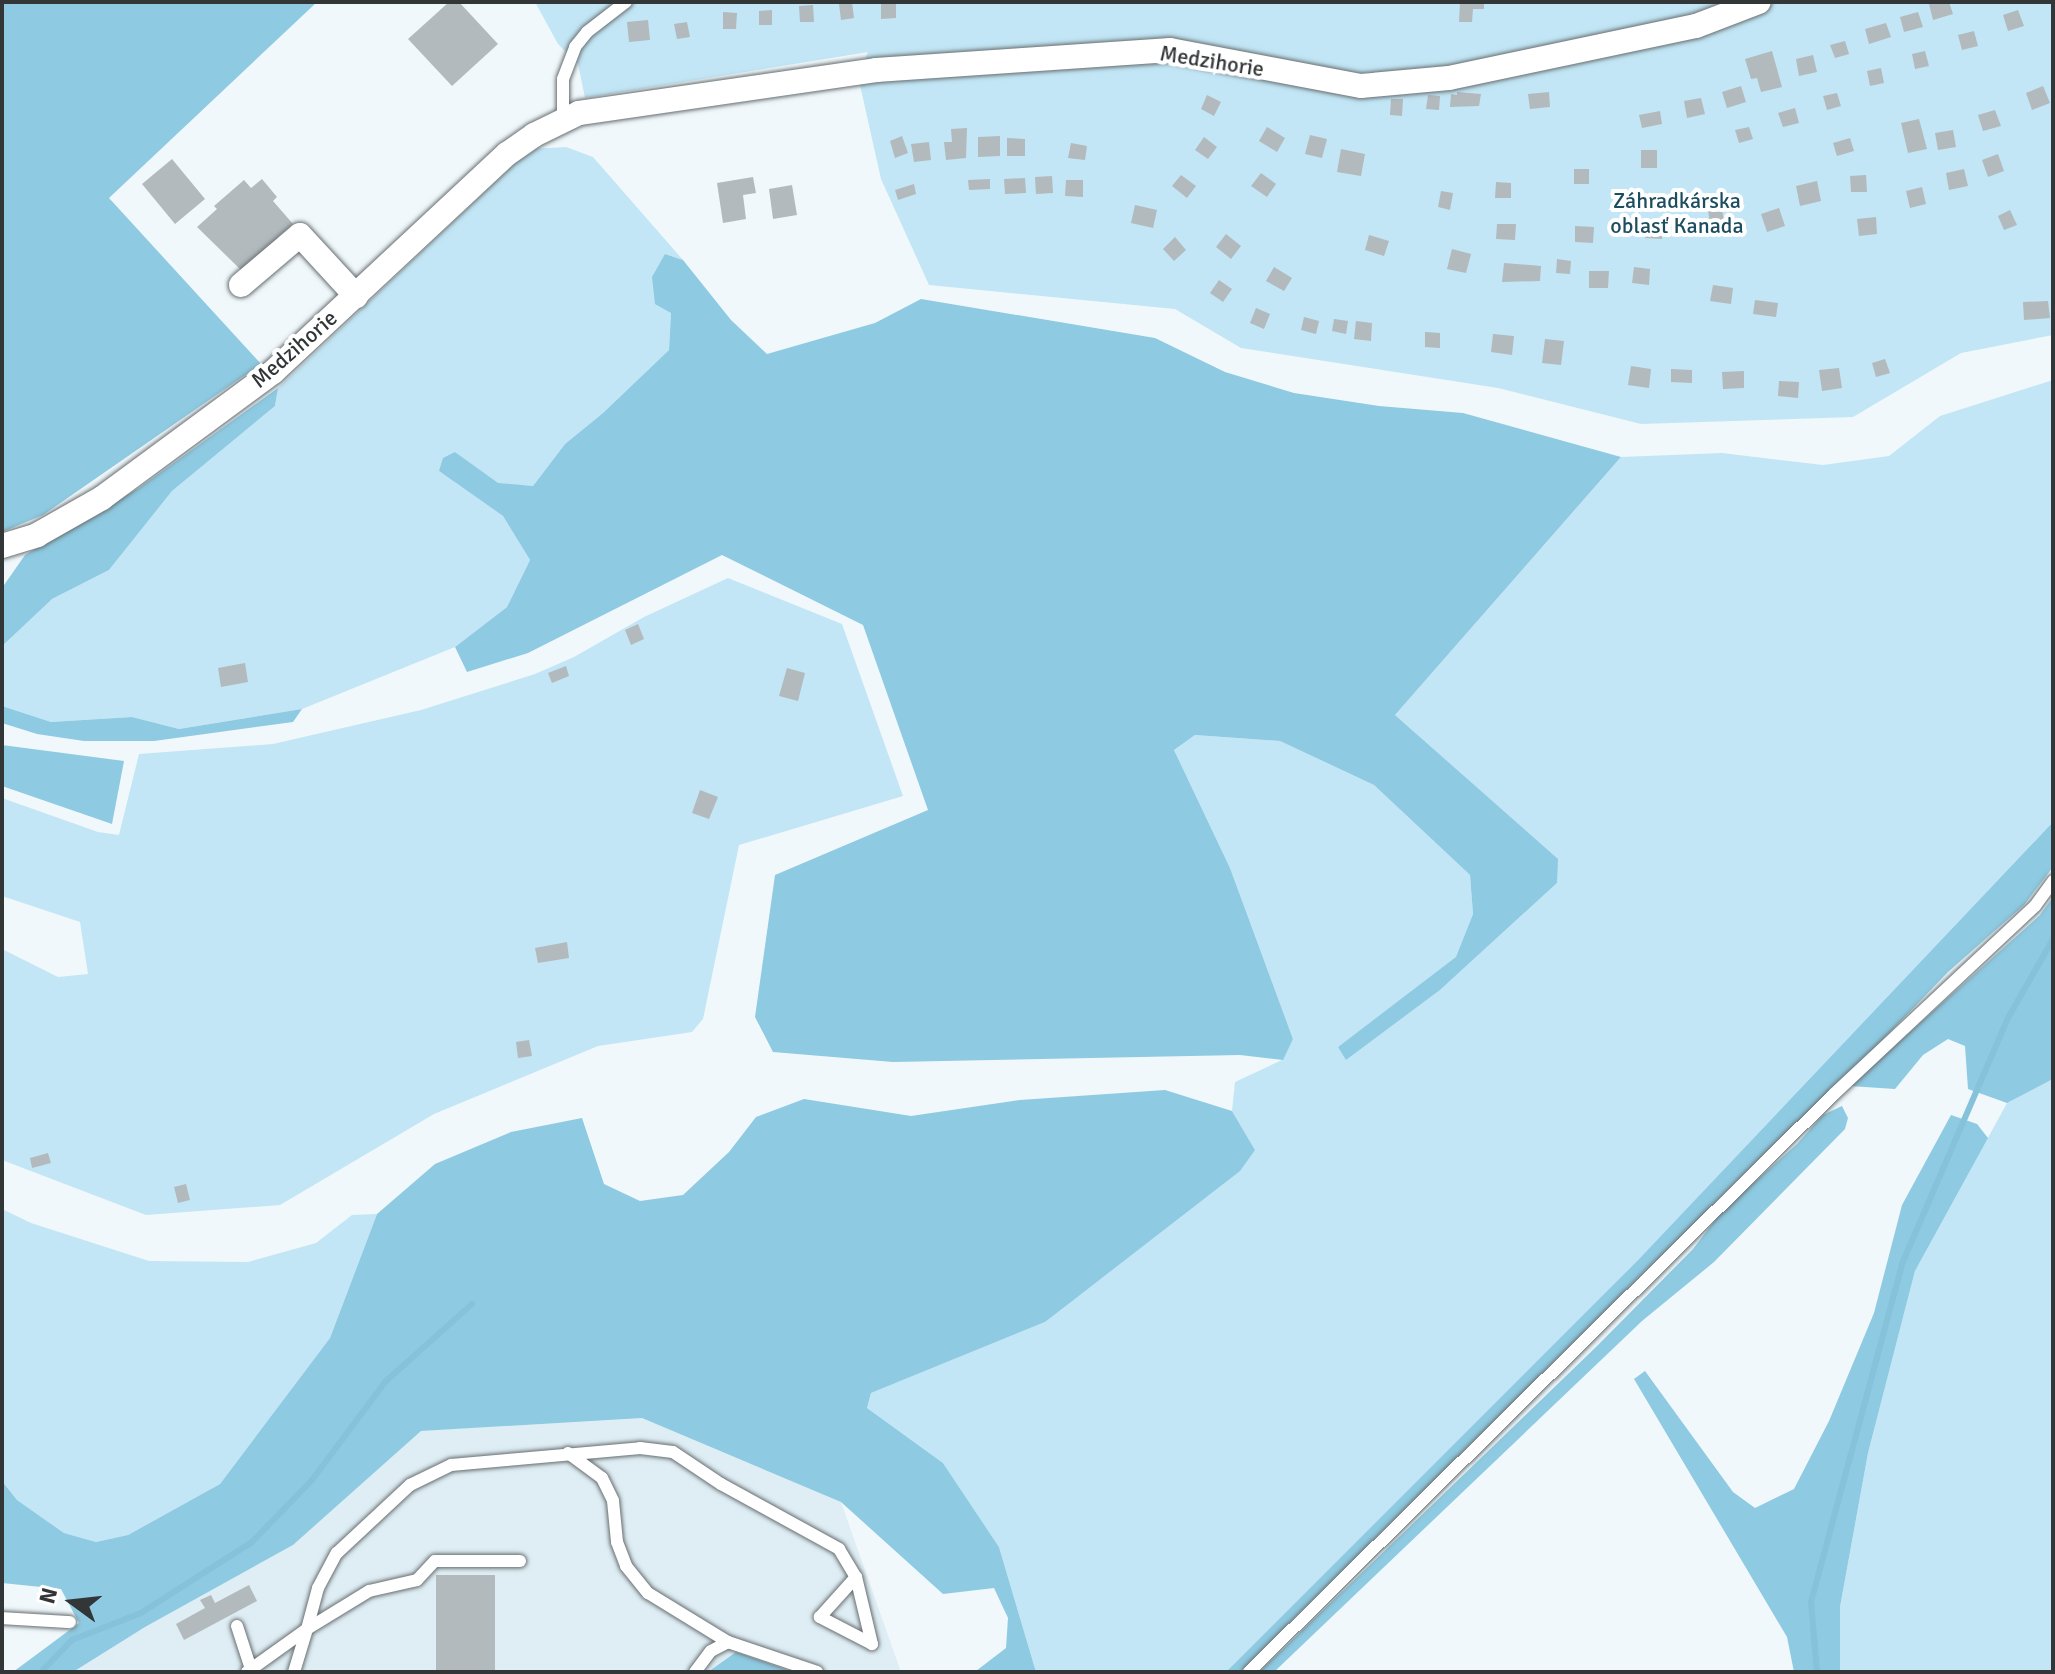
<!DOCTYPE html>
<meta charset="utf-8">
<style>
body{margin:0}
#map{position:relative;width:2055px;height:1674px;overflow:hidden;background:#f0f8fb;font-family:Signika,sans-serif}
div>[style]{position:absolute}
.built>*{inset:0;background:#deeef4}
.green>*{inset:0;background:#c2e6f5}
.forest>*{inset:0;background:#8ecae1}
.stream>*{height:6px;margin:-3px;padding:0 3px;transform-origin:3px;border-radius:3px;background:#86c2d9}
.building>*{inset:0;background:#b2babd}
.roads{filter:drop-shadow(0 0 2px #686e71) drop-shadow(0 0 2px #686e71)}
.lane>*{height:12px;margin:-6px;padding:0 6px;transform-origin:6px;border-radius:6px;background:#fff}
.street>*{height:24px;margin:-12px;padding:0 12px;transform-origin:12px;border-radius:12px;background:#fff}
span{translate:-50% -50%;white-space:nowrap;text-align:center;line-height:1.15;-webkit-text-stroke:8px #fff;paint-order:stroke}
.street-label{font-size:22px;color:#333637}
.park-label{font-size:22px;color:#1c4e5f}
.frame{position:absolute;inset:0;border:4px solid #333637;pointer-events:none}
.north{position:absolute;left:32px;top:1562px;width:80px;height:80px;-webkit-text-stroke:6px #fff;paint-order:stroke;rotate:285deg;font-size:22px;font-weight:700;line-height:32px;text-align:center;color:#333637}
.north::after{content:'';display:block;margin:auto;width:28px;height:36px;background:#333637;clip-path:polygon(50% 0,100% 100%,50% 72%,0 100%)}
</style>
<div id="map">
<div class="built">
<div style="clip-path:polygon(642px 1418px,841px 1502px,901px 1672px,793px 1672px,736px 1652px,708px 1672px,73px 1672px,145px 1627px,293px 1545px,421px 1431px)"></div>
</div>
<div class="green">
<div style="clip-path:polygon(535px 2px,2053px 2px,2053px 335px,1961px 353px,1853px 417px,1641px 424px,1498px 388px,1241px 348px,1175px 309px,929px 285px,881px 179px,858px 76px,868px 52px,585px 98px,578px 64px,558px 44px)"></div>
<div style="clip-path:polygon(566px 147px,593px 157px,683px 260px,665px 254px,671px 313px,669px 350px,603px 413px,565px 444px,533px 486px,498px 484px,455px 452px,439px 471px,503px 516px,530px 560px,507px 607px,455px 647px,302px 709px,179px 729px,132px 717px,51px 722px,2px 706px,2px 646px,26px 620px,52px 599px,109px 570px,172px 491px,275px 406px,278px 388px,530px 149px)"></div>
<div style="clip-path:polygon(2053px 380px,2053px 822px,1639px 1259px,1226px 1672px,1036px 1672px,999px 1547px,943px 1463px,867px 1408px,871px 1393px,1045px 1322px,1255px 1150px,1232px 1111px,1235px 1082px,1282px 1060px,1293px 1039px,1230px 868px,1174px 750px,1195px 735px,1280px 741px,1374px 785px,1470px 875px,1473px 914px,1456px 958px,1338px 1047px,1347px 1059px,1440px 990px,1557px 883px,1557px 859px,1395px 715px,1621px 457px,1722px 453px,1823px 465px,1889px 456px,1940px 416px)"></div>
<div style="clip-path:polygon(728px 578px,842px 624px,903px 796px,739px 845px,703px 1019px,692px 1032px,598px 1046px,434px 1114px,280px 1205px,146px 1215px,2px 1160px,2px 949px,58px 977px,88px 974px,80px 922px,2px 896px,2px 798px,98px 832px,119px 835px,139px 754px,273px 744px,421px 710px,535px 674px,574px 657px,644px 617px)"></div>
<div style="clip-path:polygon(2053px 1079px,2053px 1672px,1840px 1672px,1840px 1607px,1868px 1453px,1915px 1271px,2007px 1103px)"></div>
<div style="clip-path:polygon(2px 1209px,31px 1223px,149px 1261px,248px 1262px,316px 1243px,352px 1215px,377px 1214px,330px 1338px,220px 1484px,128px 1535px,96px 1542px,64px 1533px,17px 1500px,2px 1481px)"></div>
</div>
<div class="forest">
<div style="clip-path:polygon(2px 2px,317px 2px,109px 198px,261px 364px,43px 515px,2px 532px)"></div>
<div style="clip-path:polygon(665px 254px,683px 260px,731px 320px,767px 354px,875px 323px,921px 299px,1155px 338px,1225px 372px,1294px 393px,1379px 406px,1463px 413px,1621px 457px,1395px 715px,1558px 859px,1557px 883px,1440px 990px,1346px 1060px,1338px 1047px,1456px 957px,1473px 914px,1470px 875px,1374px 785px,1280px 741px,1195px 735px,1174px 750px,1230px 868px,1293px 1039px,1283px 1060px,1240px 1055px,893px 1062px,773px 1052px,755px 1017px,775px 875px,928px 810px,863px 625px,722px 555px,528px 653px,467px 672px,455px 647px,507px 607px,530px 560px,503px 516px,439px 471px,443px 458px,455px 452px,498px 483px,533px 486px,565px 444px,603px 413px,669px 350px,671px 313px,655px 304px,652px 277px)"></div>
<div style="clip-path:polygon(278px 388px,275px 406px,172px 491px,109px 570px,52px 599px,2px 646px,2px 588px,25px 555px,139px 488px)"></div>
<div style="clip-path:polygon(2px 706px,51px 722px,132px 717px,179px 729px,302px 709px,293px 722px,154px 741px,84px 741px,37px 734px,2px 723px)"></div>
<div style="clip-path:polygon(2px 745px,124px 761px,112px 824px,2px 786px)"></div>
<div style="clip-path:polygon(2053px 822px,2053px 867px,2024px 905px,1948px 972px,1845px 1079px,1777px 1141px,1240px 1672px,1226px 1672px,1639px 1259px)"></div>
<div style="clip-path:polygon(2053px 897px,2053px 1079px,2007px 1103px,1968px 1089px,1965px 1046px,1948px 1039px,1923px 1055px,1895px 1089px,1850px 1086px,2040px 915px)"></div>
<div style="clip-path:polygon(1165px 1090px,1232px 1111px,1255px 1150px,1240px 1171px,1045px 1322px,871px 1393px,867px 1408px,943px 1463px,999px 1547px,1036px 1672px,929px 1672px,976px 1671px,1006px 1648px,1008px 1618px,994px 1588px,943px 1594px,841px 1502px,642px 1418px,421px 1431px,293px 1545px,145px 1627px,73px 1672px,13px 1672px,79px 1623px,61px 1589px,2px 1583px,2px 1481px,17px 1500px,64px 1533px,96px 1542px,128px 1535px,220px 1484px,330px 1338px,377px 1214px,435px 1164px,511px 1132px,582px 1118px,604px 1184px,640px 1201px,683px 1195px,729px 1152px,756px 1117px,804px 1099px,911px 1116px,1020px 1100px)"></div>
<div style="clip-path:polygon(1842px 1106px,1848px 1118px,1845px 1129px,1714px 1262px,1642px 1321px,1274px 1672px,1259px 1672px,1597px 1346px,1693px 1249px,1722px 1211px,1797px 1144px,1823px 1115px)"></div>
<div style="clip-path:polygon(1951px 1115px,1977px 1124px,1988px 1138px,1915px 1271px,1868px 1453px,1840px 1607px,1840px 1672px,1794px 1672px,1787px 1637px,1634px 1379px,1645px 1371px,1733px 1492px,1755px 1508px,1794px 1489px,1829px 1421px,1874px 1313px,1902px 1205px)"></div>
<div style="clip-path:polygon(736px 1652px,793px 1672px,708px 1672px)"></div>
</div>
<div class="stream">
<div style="left:41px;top:1672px;width:45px;rotate:-45.9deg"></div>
<div style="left:72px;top:1640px;width:74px;rotate:-21.4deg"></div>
<div style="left:141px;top:1613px;width:132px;rotate:-32.6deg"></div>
<div style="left:252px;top:1542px;width:86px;rotate:-45.9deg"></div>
<div style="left:312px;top:1480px;width:122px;rotate:-53.3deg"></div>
<div style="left:385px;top:1382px;width:117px;rotate:-41.9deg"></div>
<div style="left:1817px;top:1672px;width:70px;rotate:-94.9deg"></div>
<div style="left:1811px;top:1602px;width:350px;rotate:-74.9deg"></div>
<div style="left:1902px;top:1264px;width:268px;rotate:-66.7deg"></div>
<div style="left:2008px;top:1018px;width:91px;rotate:-60.3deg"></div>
</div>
<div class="building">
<div style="clip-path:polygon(449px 2px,459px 2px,498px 44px,452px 86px,408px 39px)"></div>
<div style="clip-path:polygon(852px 2px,854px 18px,841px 20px,839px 4px)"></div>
<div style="clip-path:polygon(896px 2px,896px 18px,881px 19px,881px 3px)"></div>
<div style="clip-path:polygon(1460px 2px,1484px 2px,1484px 9px,1473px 9px,1472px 22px,1459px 22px)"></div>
<div style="clip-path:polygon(1949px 2px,1953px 14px,1933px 20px,1929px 4px)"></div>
<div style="clip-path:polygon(813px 5px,814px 22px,800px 22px,799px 6px)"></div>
<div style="clip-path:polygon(772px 10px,772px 25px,759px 25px,759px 11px)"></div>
<div style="clip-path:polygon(2018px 10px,2024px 26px,2008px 31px,2003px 15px)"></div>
<div style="clip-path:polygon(723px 12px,737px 13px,736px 29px,723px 29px)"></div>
<div style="clip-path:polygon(1918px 12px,1923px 27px,1904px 32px,1900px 17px)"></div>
<div style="clip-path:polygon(648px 20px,650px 40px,629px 42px,627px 22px)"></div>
<div style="clip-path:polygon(687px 22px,690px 37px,677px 39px,674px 24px)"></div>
<div style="clip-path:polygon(1886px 23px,1891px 37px,1869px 44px,1865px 29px)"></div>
<div style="clip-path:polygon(1974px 31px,1978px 46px,1962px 50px,1958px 35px)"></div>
<div style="clip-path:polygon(1845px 41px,1849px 54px,1835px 58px,1830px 45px)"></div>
<div style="clip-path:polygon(1772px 51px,1782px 87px,1761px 92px,1757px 78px,1751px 79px,1745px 59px)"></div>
<div style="clip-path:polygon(1925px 51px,1929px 66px,1915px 69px,1912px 54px)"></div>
<div style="clip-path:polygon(1813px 55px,1817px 72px,1799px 76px,1796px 59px)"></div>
<div style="clip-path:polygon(1881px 68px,1884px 83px,1870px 86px,1867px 71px)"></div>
<div style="clip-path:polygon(1741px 86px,1746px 102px,1727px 108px,1722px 92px)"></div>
<div style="clip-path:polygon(2043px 86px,2050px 103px,2032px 110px,2026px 93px)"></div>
<div style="clip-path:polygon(1457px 92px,1481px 94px,1479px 106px,1450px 107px,1451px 94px,1457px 95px)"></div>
<div style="clip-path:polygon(1549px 92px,1550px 107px,1530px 109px,1528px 94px)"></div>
<div style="clip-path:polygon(1837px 93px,1841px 106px,1827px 110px,1823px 96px)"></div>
<div style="clip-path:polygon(1207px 95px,1221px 102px,1214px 116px,1201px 109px)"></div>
<div style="clip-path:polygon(1428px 95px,1440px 96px,1439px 110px,1426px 109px)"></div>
<div style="clip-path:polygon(1701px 98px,1705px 114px,1687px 118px,1684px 101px)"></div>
<div style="clip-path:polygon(1391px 99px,1403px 99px,1402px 116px,1390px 115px)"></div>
<div style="clip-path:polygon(1795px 108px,1799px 123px,1783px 127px,1778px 113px)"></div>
<div style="clip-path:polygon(1995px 110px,2001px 126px,1983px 131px,1978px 115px)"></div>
<div style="clip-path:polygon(1660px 111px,1662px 124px,1642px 128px,1639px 115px)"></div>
<div style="clip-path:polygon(1919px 119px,1927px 149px,1908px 153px,1901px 123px)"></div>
<div style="clip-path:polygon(1267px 127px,1285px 138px,1277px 152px,1259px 141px)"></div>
<div style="clip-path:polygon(1749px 127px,1753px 139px,1739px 143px,1735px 130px)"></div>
<div style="clip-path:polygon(967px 128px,966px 158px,946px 160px,944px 142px,952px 142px,951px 129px)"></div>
<div style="clip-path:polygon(1953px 130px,1956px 147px,1938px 150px,1935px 133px)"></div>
<div style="clip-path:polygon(1310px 135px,1327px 139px,1322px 158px,1305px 154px)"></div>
<div style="clip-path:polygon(902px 136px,908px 153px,895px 158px,890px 141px)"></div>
<div style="clip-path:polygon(1000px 136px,1000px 156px,978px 157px,978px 137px)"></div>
<div style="clip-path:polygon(1204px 137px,1217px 147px,1208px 159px,1195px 150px)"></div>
<div style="clip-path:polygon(1007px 138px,1025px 139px,1025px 156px,1007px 156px)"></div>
<div style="clip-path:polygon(1850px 138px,1854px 151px,1837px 156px,1833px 143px)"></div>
<div style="clip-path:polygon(929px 142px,931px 160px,914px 162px,911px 144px)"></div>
<div style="clip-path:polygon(1071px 143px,1087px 146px,1085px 160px,1068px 158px)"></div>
<div style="clip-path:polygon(1341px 149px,1365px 154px,1361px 176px,1337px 172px)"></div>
<div style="clip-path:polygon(1641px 150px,1657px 150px,1657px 168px,1641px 168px)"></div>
<div style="clip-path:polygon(1998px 154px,2004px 171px,1988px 177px,1982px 160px)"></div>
<div style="clip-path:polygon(172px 159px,205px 199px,175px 224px,142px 184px)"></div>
<div style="clip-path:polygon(1574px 169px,1589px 169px,1589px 184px,1574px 184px)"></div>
<div style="clip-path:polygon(1964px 169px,1968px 186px,1949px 190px,1946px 173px)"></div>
<div style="clip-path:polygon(1261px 173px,1276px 184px,1267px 197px,1251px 186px)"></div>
<div style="clip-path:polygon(1181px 175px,1196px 186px,1187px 198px,1172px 186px)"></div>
<div style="clip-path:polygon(1866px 175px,1867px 192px,1851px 192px,1850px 176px)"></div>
<div style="clip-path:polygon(1052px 176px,1053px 193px,1036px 194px,1035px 177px)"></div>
<div style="clip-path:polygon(753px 177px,756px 193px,743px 195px,746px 219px,723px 223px,717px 183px)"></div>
<div style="clip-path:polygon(1025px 178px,1026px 193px,1005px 194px,1004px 179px)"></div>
<div style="clip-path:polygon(262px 179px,277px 197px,273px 201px,293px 224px,277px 238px,283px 244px,241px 270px,197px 227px,217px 209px,214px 206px,244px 180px,251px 188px)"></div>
<div style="clip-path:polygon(990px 179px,990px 189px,969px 190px,968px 180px)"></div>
<div style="clip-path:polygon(1066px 180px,1083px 180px,1083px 197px,1065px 196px)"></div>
<div style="clip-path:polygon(1817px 181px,1821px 201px,1800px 206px,1796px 186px)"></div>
<div style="clip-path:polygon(1496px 182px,1511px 183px,1511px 198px,1495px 198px)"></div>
<div style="clip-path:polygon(914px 184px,916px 194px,898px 200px,895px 190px)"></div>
<div style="clip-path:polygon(792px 185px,797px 215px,773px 219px,769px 189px)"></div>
<div style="clip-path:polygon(1922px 187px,1926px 204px,1910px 208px,1906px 191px)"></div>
<div style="clip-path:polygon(1441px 191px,1453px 193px,1450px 210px,1438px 207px)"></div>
<div style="clip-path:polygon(1135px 205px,1157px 210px,1153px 228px,1131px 223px)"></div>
<div style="clip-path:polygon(1779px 208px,1785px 226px,1767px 232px,1761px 214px)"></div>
<div style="clip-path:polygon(1722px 209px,1724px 221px,1710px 223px,1708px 210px)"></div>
<div style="clip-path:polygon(2010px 210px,2017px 225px,2004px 230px,1998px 216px)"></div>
<div style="clip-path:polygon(1876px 217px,1877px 234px,1859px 236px,1857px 219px)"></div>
<div style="clip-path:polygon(1646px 220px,1663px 221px,1662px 239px,1645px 238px)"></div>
<div style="clip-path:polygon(1497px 224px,1516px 224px,1515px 240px,1496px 239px)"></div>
<div style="clip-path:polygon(1575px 226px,1594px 227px,1593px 243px,1575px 242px)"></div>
<div style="clip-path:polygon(1226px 234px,1241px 246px,1231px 259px,1216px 247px)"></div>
<div style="clip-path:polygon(1369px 235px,1389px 241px,1384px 256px,1365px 250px)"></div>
<div style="clip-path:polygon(1175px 237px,1186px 250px,1174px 261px,1163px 249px)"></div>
<div style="clip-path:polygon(1452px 249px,1471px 254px,1466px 273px,1447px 269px)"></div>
<div style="clip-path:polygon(1557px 259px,1571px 261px,1570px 274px,1556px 273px)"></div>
<div style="clip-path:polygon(1504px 263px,1541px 266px,1540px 281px,1502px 282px)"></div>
<div style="clip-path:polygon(1274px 267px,1292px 278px,1284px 291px,1266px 281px)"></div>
<div style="clip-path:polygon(1634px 267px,1650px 269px,1649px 285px,1632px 283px)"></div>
<div style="clip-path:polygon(1589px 271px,1609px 271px,1608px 288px,1589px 288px)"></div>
<div style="clip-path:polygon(1219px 280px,1232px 289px,1223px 302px,1210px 293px)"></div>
<div style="clip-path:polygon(1713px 285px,1733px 288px,1731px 304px,1710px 301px)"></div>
<div style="clip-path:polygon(1755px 300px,1778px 303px,1776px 317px,1753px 314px)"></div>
<div style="clip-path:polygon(2048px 301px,2050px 318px,2024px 320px,2023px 302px)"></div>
<div style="clip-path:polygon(1256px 308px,1270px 314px,1264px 329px,1250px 323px)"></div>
<div style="clip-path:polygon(1304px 317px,1319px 321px,1316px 334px,1301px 330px)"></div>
<div style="clip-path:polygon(1334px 319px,1348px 321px,1346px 334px,1332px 331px)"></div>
<div style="clip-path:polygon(1356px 321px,1372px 323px,1371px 341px,1354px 339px)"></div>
<div style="clip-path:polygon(1425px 332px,1440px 333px,1440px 348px,1425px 347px)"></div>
<div style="clip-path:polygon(1493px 334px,1514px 336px,1512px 355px,1491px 352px)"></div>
<div style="clip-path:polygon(1545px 339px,1564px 341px,1561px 365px,1542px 363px)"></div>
<div style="clip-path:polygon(1885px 359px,1890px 373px,1876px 377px,1872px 363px)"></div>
<div style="clip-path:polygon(1631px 366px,1651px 369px,1649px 388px,1628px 385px)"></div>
<div style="clip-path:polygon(1839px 368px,1842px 388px,1822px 391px,1819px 370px)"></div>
<div style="clip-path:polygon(1671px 369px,1692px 370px,1692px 383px,1671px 382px)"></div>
<div style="clip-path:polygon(1744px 371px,1744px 388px,1723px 389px,1722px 372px)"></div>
<div style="clip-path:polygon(1779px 381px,1799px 382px,1798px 398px,1778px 396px)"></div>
<div style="clip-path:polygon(638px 624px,644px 639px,631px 645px,625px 630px)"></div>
<div style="clip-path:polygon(245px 663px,248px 682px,221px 687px,218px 668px)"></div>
<div style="clip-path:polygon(566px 666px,569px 676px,552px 683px,548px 673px)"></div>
<div style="clip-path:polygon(787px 668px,805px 673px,798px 701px,779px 696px)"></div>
<div style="clip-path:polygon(700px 790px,718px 797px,709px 819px,692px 813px)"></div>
<div style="clip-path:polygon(567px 942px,569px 958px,538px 963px,535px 948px)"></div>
<div style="clip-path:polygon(529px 1040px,532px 1056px,518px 1058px,516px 1042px)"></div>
<div style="clip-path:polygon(48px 1153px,51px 1163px,32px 1168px,30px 1158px)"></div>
<div style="clip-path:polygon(186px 1184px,190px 1200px,178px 1203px,174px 1187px)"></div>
<div style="clip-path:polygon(436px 1575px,495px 1575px,495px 1672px,436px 1672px)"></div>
<div style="clip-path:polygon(249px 1585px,257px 1601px,184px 1640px,176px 1624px,205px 1608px,200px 1600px,211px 1595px,215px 1603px)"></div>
</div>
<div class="roads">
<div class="lane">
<div style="left:563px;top:119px;width:40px;rotate:-90deg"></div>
<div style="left:563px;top:79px;width:34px;rotate:-69deg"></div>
<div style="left:575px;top:47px;width:19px;rotate:-51deg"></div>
<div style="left:587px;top:32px;width:49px;rotate:-37.6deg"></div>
<div style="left:568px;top:1453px;width:42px;rotate:36.3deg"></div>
<div style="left:602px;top:1478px;width:25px;rotate:64deg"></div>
<div style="left:613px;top:1501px;width:41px;rotate:84.4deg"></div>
<div style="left:617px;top:1542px;width:26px;rotate:69deg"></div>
<div style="left:626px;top:1566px;width:35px;rotate:51deg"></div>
<div style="left:648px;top:1593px;width:94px;rotate:31.5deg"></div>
<div style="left:728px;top:1642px;width:94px;rotate:18.6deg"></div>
<div style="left:2px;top:1618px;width:68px;rotate:3.4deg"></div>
<div style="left:237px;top:1626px;width:45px;rotate:72deg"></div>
<div style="left:247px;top:1672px;width:74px;rotate:-35.6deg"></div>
<div style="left:307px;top:1629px;width:42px;rotate:-75deg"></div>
<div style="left:318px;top:1588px;width:40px;rotate:-62deg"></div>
<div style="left:337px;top:1553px;width:100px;rotate:-43deg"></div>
<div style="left:410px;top:1485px;width:46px;rotate:-26deg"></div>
<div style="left:451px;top:1465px;width:190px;rotate:-5.1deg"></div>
<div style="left:640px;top:1448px;width:33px;rotate:7deg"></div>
<div style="left:673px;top:1452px;width:58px;rotate:33.7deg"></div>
<div style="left:721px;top:1484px;width:135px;rotate:28.8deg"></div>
<div style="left:839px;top:1549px;width:33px;rotate:59deg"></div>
<div style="left:856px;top:1577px;width:69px;rotate:76.6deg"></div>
<div style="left:872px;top:1644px;width:59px;rotate:-152.6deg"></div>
<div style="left:820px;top:1617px;width:54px;rotate:-48deg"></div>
<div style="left:294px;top:1672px;width:45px;rotate:-73.2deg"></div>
<div style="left:307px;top:1629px;width:73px;rotate:-31.5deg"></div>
<div style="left:369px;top:1591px;width:49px;rotate:-12.9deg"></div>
<div style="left:417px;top:1580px;width:26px;rotate:-47deg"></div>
<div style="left:435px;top:1561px;width:85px"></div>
<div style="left:695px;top:1672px;width:26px;rotate:-53deg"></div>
<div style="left:711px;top:1651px;width:19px;rotate:-28deg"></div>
<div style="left:1249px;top:1672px;width:822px;rotate:-44.66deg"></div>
<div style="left:1834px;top:1094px;width:275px;rotate:-43.1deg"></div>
<div style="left:2035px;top:906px;width:31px;rotate:-54deg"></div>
</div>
<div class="street">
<div style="left:241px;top:285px;width:77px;rotate:-40.3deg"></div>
<div style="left:300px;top:235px;width:83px;rotate:47.4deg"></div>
<div style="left:2px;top:546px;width:37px;rotate:-17deg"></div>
<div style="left:37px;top:535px;width:75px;rotate:-29.6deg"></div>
<div style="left:102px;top:498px;width:212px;rotate:-36.4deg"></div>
<div style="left:273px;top:372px;width:320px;rotate:-43deg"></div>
<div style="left:507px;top:154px;width:33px;rotate:-35deg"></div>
<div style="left:534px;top:135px;width:50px;rotate:-26.1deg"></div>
<div style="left:579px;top:113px;width:300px;rotate:-8.2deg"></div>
<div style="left:876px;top:70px;width:295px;rotate:-3.9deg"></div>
<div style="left:1170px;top:50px;width:194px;rotate:10.7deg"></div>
<div style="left:1361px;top:86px;width:88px;rotate:-5.2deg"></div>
<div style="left:1449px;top:78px;width:252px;rotate:-11.9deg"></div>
<div style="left:1696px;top:26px;width:67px;rotate:-20.9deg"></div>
</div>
</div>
<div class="street-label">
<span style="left:1212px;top:61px;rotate:9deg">Medzihorie</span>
<span style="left:294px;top:349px;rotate:-41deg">Medzihorie</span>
</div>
<div class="park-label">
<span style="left:1677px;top:213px">Záhradkárska<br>oblasť Kanada</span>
</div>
<div class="frame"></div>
<div class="north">N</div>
</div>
